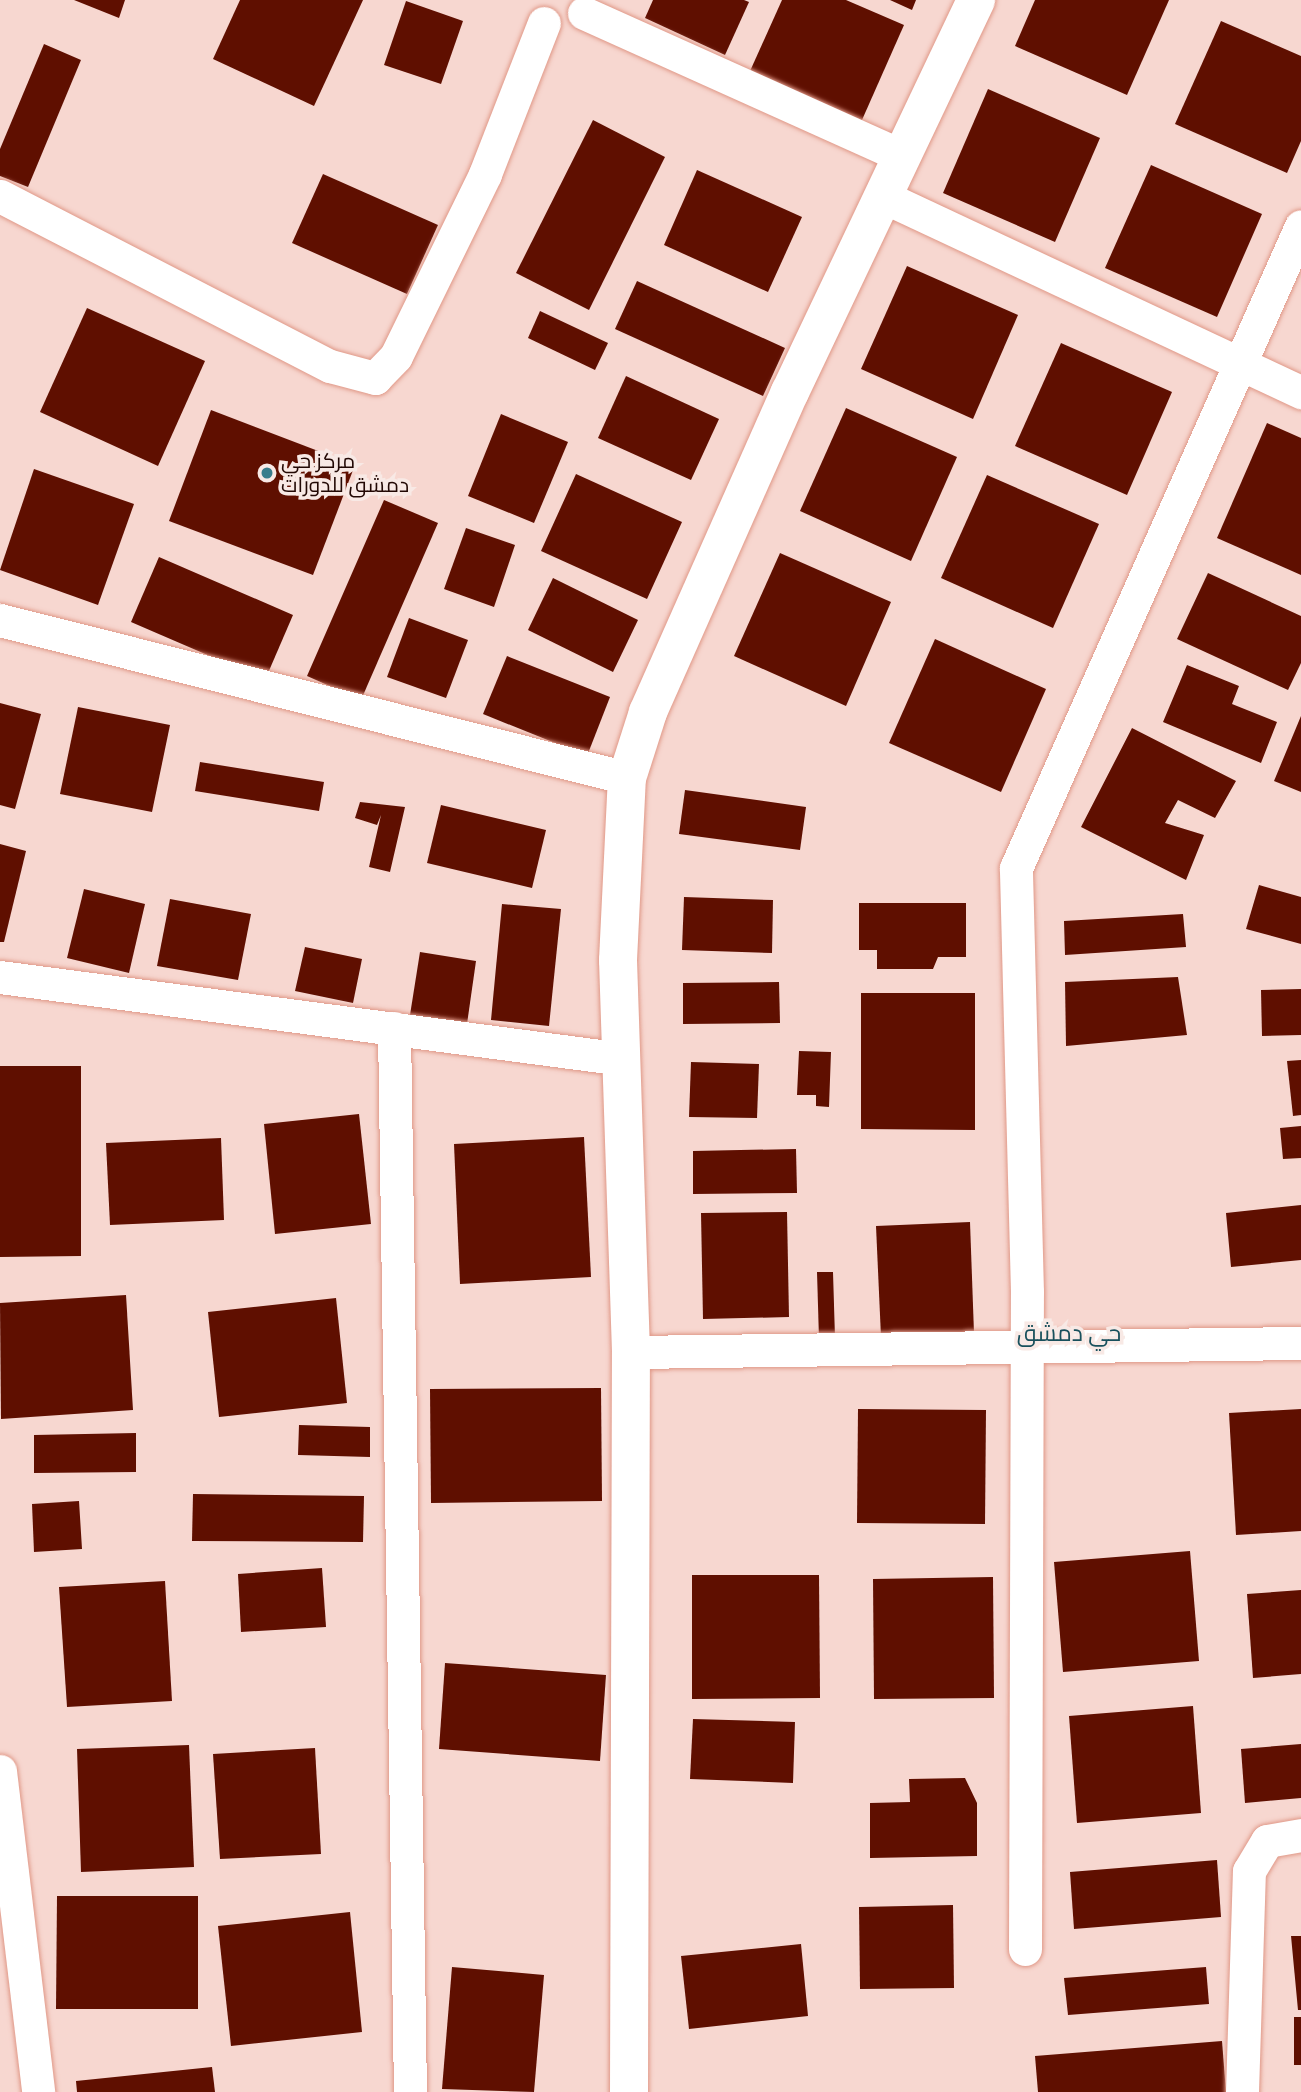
<!DOCTYPE html>
<meta charset="utf-8">
<style>
body{margin:0}
#map{position:relative;width:1301px;height:2092px;overflow:hidden;background:#f7d7d0;font-family:"Source Serif 4",Cairo,serif}
div>[style]{position:absolute}
.building>*{inset:0;background:#5f0f00}
.roads{filter:drop-shadow(0 0 2px #e09887) drop-shadow(0 0 2px #e09887)}
.minor>*{height:33px;margin:-16.5px;padding:0 16.5px;transform-origin:16.5px;border-radius:16.5px;background:#fff}
.tertiary>*{height:38px;margin:-19px;padding:0 19px;transform-origin:19px;border-radius:19px;background:#fff}
.dots>*{width:19px;height:19px;translate:-50% -50%;box-sizing:border-box;border:4px solid #f8e9e5;border-radius:50%}
span{translate:-50% -50%;white-space:nowrap;text-align:center;line-height:1.15;-webkit-text-stroke:7px #f8e9e5;paint-order:stroke}
.poi-label{font-size:21px;color:#220804}
.left{translate:0 -50%;text-align:left}
.neighbourhood-label{font-size:23px;color:#18505c}
</style>
<div id="map">
<div class="building">
<div style="clip-path:polygon(74px 0,125px 0,119px 18px)"></div>
<div style="clip-path:polygon(240px 0,363px 0,314px 106px,213px 59px)"></div>
<div style="clip-path:polygon(653px 0,744px 0,749px 2px,725px 55px,645px 18px)"></div>
<div style="clip-path:polygon(782px 0,846px 0,904px 25px,858px 129px,746px 80px)"></div>
<div style="clip-path:polygon(890px 0,916px 0,912px 10px)"></div>
<div style="clip-path:polygon(1035px 0,1169px 0,1127px 95px,1015px 46px)"></div>
<div style="clip-path:polygon(406px 1px,463px 21px,441px 84px,384px 65px)"></div>
<div style="clip-path:polygon(1221px 21px,1301px 56px,1301px 141px,1287px 173px,1175px 124px)"></div>
<div style="clip-path:polygon(44px 44px,81px 60px,28px 187px,0 176px,0 149px)"></div>
<div style="clip-path:polygon(988px 89px,1100px 138px,1055px 242px,943px 193px)"></div>
<div style="clip-path:polygon(593px 120px,665px 157px,589px 310px,516px 273px)"></div>
<div style="clip-path:polygon(1151px 165px,1262px 214px,1217px 317px,1105px 268px)"></div>
<div style="clip-path:polygon(697px 170px,802px 217px,768px 292px,664px 245px)"></div>
<div style="clip-path:polygon(323px 174px,438px 225px,407px 294px,292px 243px)"></div>
<div style="clip-path:polygon(907px 266px,1018px 315px,973px 419px,861px 369px)"></div>
<div style="clip-path:polygon(637px 281px,785px 348px,763px 396px,615px 329px)"></div>
<div style="clip-path:polygon(87px 308px,205px 361px,158px 466px,40px 412px)"></div>
<div style="clip-path:polygon(540px 311px,608px 343px,595px 370px,528px 338px)"></div>
<div style="clip-path:polygon(1061px 343px,1172px 392px,1127px 495px,1015px 446px)"></div>
<div style="clip-path:polygon(626px 376px,719px 419px,691px 480px,598px 438px)"></div>
<div style="clip-path:polygon(846px 408px,957px 457px,911px 561px,800px 511px)"></div>
<div style="clip-path:polygon(211px 410px,355px 465px,313px 575px,169px 521px)"></div>
<div style="clip-path:polygon(501px 414px,568px 442px,534px 523px,468px 496px)"></div>
<div style="clip-path:polygon(1267px 423px,1301px 438px,1301px 575px,1217px 538px)"></div>
<div style="clip-path:polygon(34px 469px,134px 504px,98px 605px,0 570px)"></div>
<div style="clip-path:polygon(576px 474px,682px 522px,647px 599px,541px 551px)"></div>
<div style="clip-path:polygon(987px 475px,1099px 524px,1053px 628px,941px 578px)"></div>
<div style="clip-path:polygon(384px 500px,438px 523px,361px 700px,307px 676px)"></div>
<div style="clip-path:polygon(466px 528px,515px 545px,494px 607px,444px 589px)"></div>
<div style="clip-path:polygon(780px 553px,891px 602px,846px 706px,734px 656px)"></div>
<div style="clip-path:polygon(159px 557px,293px 615px,265px 680px,131px 622px)"></div>
<div style="clip-path:polygon(1208px 573px,1301px 616px,1301px 663px,1288px 690px,1177px 639px)"></div>
<div style="clip-path:polygon(553px 578px,638px 620px,613px 672px,528px 630px)"></div>
<div style="clip-path:polygon(409px 618px,468px 640px,446px 698px,387px 677px)"></div>
<div style="clip-path:polygon(935px 639px,1046px 689px,1001px 792px,889px 743px)"></div>
<div style="clip-path:polygon(507px 656px,610px 697px,587px 756px,483px 714px)"></div>
<div style="clip-path:polygon(1187px 665px,1239px 686px,1232px 704px,1277px 722px,1261px 763px,1163px 722px)"></div>
<div style="clip-path:polygon(0 703px,41px 714px,15px 809px,0 805px)"></div>
<div style="clip-path:polygon(78px 707px,170px 725px,152px 812px,60px 794px)"></div>
<div style="clip-path:polygon(1301px 716px,1301px 792px,1274px 781px)"></div>
<div style="clip-path:polygon(1132px 728px,1236px 781px,1215px 818px,1178px 800px,1165px 823px,1204px 835px,1186px 880px,1081px 827px)"></div>
<div style="clip-path:polygon(200px 762px,324px 782px,319px 811px,195px 791px)"></div>
<div style="clip-path:polygon(685px 790px,806px 807px,800px 850px,679px 834px)"></div>
<div style="clip-path:polygon(360px 802px,405px 807px,390px 872px,369px 867px,381px 815px,377px 825px,355px 818px)"></div>
<div style="clip-path:polygon(441px 805px,546px 830px,532px 888px,427px 863px)"></div>
<div style="clip-path:polygon(0 844px,26px 851px,4px 942px,0 942px)"></div>
<div style="clip-path:polygon(1259px 885px,1301px 897px,1301px 944px,1246px 929px)"></div>
<div style="clip-path:polygon(84px 889px,145px 904px,129px 973px,67px 958px)"></div>
<div style="clip-path:polygon(684px 897px,773px 900px,772px 953px,682px 950px)"></div>
<div style="clip-path:polygon(170px 899px,251px 914px,238px 980px,157px 966px)"></div>
<div style="clip-path:polygon(859px 903px,966px 903px,966px 957px,938px 957px,933px 969px,877px 969px,877px 950px,859px 950px)"></div>
<div style="clip-path:polygon(502px 904px,561px 909px,549px 1026px,491px 1020px)"></div>
<div style="clip-path:polygon(1183px 914px,1186px 947px,1065px 955px,1064px 921px)"></div>
<div style="clip-path:polygon(305px 947px,362px 959px,353px 1003px,295px 991px)"></div>
<div style="clip-path:polygon(420px 952px,476px 961px,467px 1024px,410px 1015px)"></div>
<div style="clip-path:polygon(1178px 977px,1187px 1035px,1066px 1046px,1065px 982px)"></div>
<div style="clip-path:polygon(779px 982px,780px 1023px,683px 1024px,683px 983px)"></div>
<div style="clip-path:polygon(1301px 989px,1301px 1035px,1262px 1036px,1261px 990px)"></div>
<div style="clip-path:polygon(861px 993px,975px 993px,975px 1130px,861px 1129px)"></div>
<div style="clip-path:polygon(799px 1051px,831px 1052px,829px 1107px,816px 1106px,816px 1095px,797px 1095px)"></div>
<div style="clip-path:polygon(1301px 1060px,1301px 1115px,1293px 1116px,1287px 1061px)"></div>
<div style="clip-path:polygon(691px 1062px,759px 1064px,757px 1118px,689px 1117px)"></div>
<div style="clip-path:polygon(0 1066px,81px 1066px,81px 1256px,0 1257px)"></div>
<div style="clip-path:polygon(359px 1114px,371px 1224px,275px 1234px,264px 1124px)"></div>
<div style="clip-path:polygon(1301px 1126px,1301px 1158px,1283px 1159px,1280px 1128px)"></div>
<div style="clip-path:polygon(584px 1137px,591px 1277px,460px 1284px,454px 1144px)"></div>
<div style="clip-path:polygon(221px 1138px,224px 1220px,110px 1225px,106px 1143px)"></div>
<div style="clip-path:polygon(796px 1149px,797px 1193px,693px 1194px,693px 1151px)"></div>
<div style="clip-path:polygon(1301px 1205px,1301px 1260px,1231px 1267px,1226px 1213px)"></div>
<div style="clip-path:polygon(787px 1212px,789px 1317px,703px 1319px,701px 1213px)"></div>
<div style="clip-path:polygon(970px 1222px,974px 1333px,881px 1337px,876px 1226px)"></div>
<div style="clip-path:polygon(817px 1272px,833px 1272px,835px 1338px,819px 1339px)"></div>
<div style="clip-path:polygon(126px 1295px,133px 1410px,1px 1419px,0 1303px)"></div>
<div style="clip-path:polygon(336px 1298px,347px 1403px,219px 1417px,208px 1312px)"></div>
<div style="clip-path:polygon(601px 1388px,602px 1501px,431px 1503px,430px 1389px)"></div>
<div style="clip-path:polygon(858px 1409px,986px 1410px,985px 1524px,857px 1523px)"></div>
<div style="clip-path:polygon(1301px 1409px,1301px 1531px,1236px 1535px,1229px 1413px)"></div>
<div style="clip-path:polygon(299px 1425px,370px 1427px,370px 1457px,298px 1455px)"></div>
<div style="clip-path:polygon(136px 1433px,136px 1472px,34px 1473px,34px 1435px)"></div>
<div style="clip-path:polygon(193px 1494px,364px 1496px,363px 1542px,192px 1541px)"></div>
<div style="clip-path:polygon(79px 1501px,82px 1549px,34px 1552px,32px 1504px)"></div>
<div style="clip-path:polygon(1190px 1551px,1199px 1661px,1063px 1672px,1054px 1562px)"></div>
<div style="clip-path:polygon(322px 1568px,326px 1627px,241px 1632px,238px 1574px)"></div>
<div style="clip-path:polygon(692px 1575px,819px 1575px,820px 1698px,692px 1699px)"></div>
<div style="clip-path:polygon(993px 1577px,994px 1698px,874px 1699px,873px 1579px)"></div>
<div style="clip-path:polygon(165px 1581px,172px 1701px,67px 1707px,59px 1587px)"></div>
<div style="clip-path:polygon(1301px 1590px,1301px 1674px,1253px 1678px,1247px 1594px)"></div>
<div style="clip-path:polygon(445px 1663px,606px 1675px,600px 1761px,439px 1749px)"></div>
<div style="clip-path:polygon(1193px 1706px,1201px 1813px,1077px 1823px,1069px 1716px)"></div>
<div style="clip-path:polygon(693px 1719px,795px 1722px,793px 1783px,690px 1779px)"></div>
<div style="clip-path:polygon(1301px 1744px,1301px 1798px,1245px 1803px,1241px 1749px)"></div>
<div style="clip-path:polygon(189px 1745px,194px 1867px,81px 1872px,77px 1749px)"></div>
<div style="clip-path:polygon(315px 1748px,321px 1854px,220px 1859px,213px 1754px)"></div>
<div style="clip-path:polygon(965px 1778px,977px 1803px,977px 1856px,870px 1858px,870px 1803px,910px 1802px,909px 1779px)"></div>
<div style="clip-path:polygon(1217px 1860px,1221px 1917px,1074px 1929px,1070px 1872px)"></div>
<div style="clip-path:polygon(57px 1896px,198px 1896px,198px 2009px,56px 2009px)"></div>
<div style="clip-path:polygon(953px 1905px,954px 1988px,860px 1989px,859px 1907px)"></div>
<div style="clip-path:polygon(350px 1912px,362px 2032px,231px 2046px,218px 1926px)"></div>
<div style="clip-path:polygon(1291px 1936px,1301px 1936px,1301px 2010px,1298px 2010px)"></div>
<div style="clip-path:polygon(801px 1944px,808px 2016px,689px 2029px,681px 1956px)"></div>
<div style="clip-path:polygon(452px 1967px,544px 1975px,534px 2092px,442px 2089px)"></div>
<div style="clip-path:polygon(1206px 1967px,1209px 2004px,1068px 2015px,1064px 1978px)"></div>
<div style="clip-path:polygon(1294px 2017px,1301px 2017px,1301px 2065px,1294px 2065px)"></div>
<div style="clip-path:polygon(1222px 2041px,1226px 2092px,1038px 2092px,1035px 2056px)"></div>
<div style="clip-path:polygon(212px 2067px,215px 2092px,77px 2092px,76px 2081px)"></div>
</div>
<div class="roads">
<div class="minor">
<div style="left:584px;top:13px;width:349px;rotate:24.2deg"></div>
<div style="left:0;top:196px;width:371px;rotate:27.3deg"></div>
<div style="left:330px;top:366px;width:47px;rotate:14.9deg"></div>
<div style="left:375px;top:378px;width:30px;rotate:-46deg"></div>
<div style="left:396px;top:356px;width:203px;rotate:-63.9deg"></div>
<div style="left:485px;top:174px;width:162px;rotate:-68.7deg"></div>
<div style="left:882px;top:196px;width:463px;rotate:25.1deg"></div>
<div style="left:0;top:620px;width:647px;rotate:14.14deg"></div>
<div style="left:0;top:977px;width:628px;rotate:7.5deg"></div>
<div style="left:394px;top:1028px;width:1064px;rotate:89.14deg"></div>
<div style="left:631px;top:1352px;width:670px;rotate:-0.77deg"></div>
<div style="left:0;top:1771px;width:323px;rotate:83.2deg"></div>
<div style="left:1025px;top:1949px;width:657px;rotate:-89.83deg"></div>
<div style="left:1027px;top:1292px;width:424px;rotate:-91.5deg"></div>
<div style="left:1016px;top:868px;width:702px;rotate:-66.06deg"></div>
<div style="left:1242px;top:2092px;width:221px;rotate:-88.2deg"></div>
<div style="left:1249px;top:1871px;width:35px;rotate:-59deg"></div>
<div style="left:1267px;top:1841px;width:35px;rotate:-10deg"></div>
</div>
<div class="tertiary">
<div style="left:629px;top:2092px;width:740px;rotate:-89.85deg"></div>
<div style="left:631px;top:1352px;width:392px;rotate:-91.9deg"></div>
<div style="left:618px;top:960px;width:182px;rotate:-87.2deg"></div>
<div style="left:627px;top:778px;width:69px;rotate:-72.3deg"></div>
<div style="left:648px;top:712px;width:350px;rotate:-66.1deg"></div>
<div style="left:790px;top:392px;width:434px;rotate:-64.6deg"></div>
</div>
</div>
<div class="dots">
<div style="left:267px;top:473px;background:#397d8c"></div>
</div>
<div class="poi-label">
<span class="left" style="left:281px;top:473px">مركز حي<br>دمشق للدورات</span>
</div>
<div class="neighbourhood-label">
<span style="left:1069px;top:1333px">حي دمشق</span>
</div>
</div>
